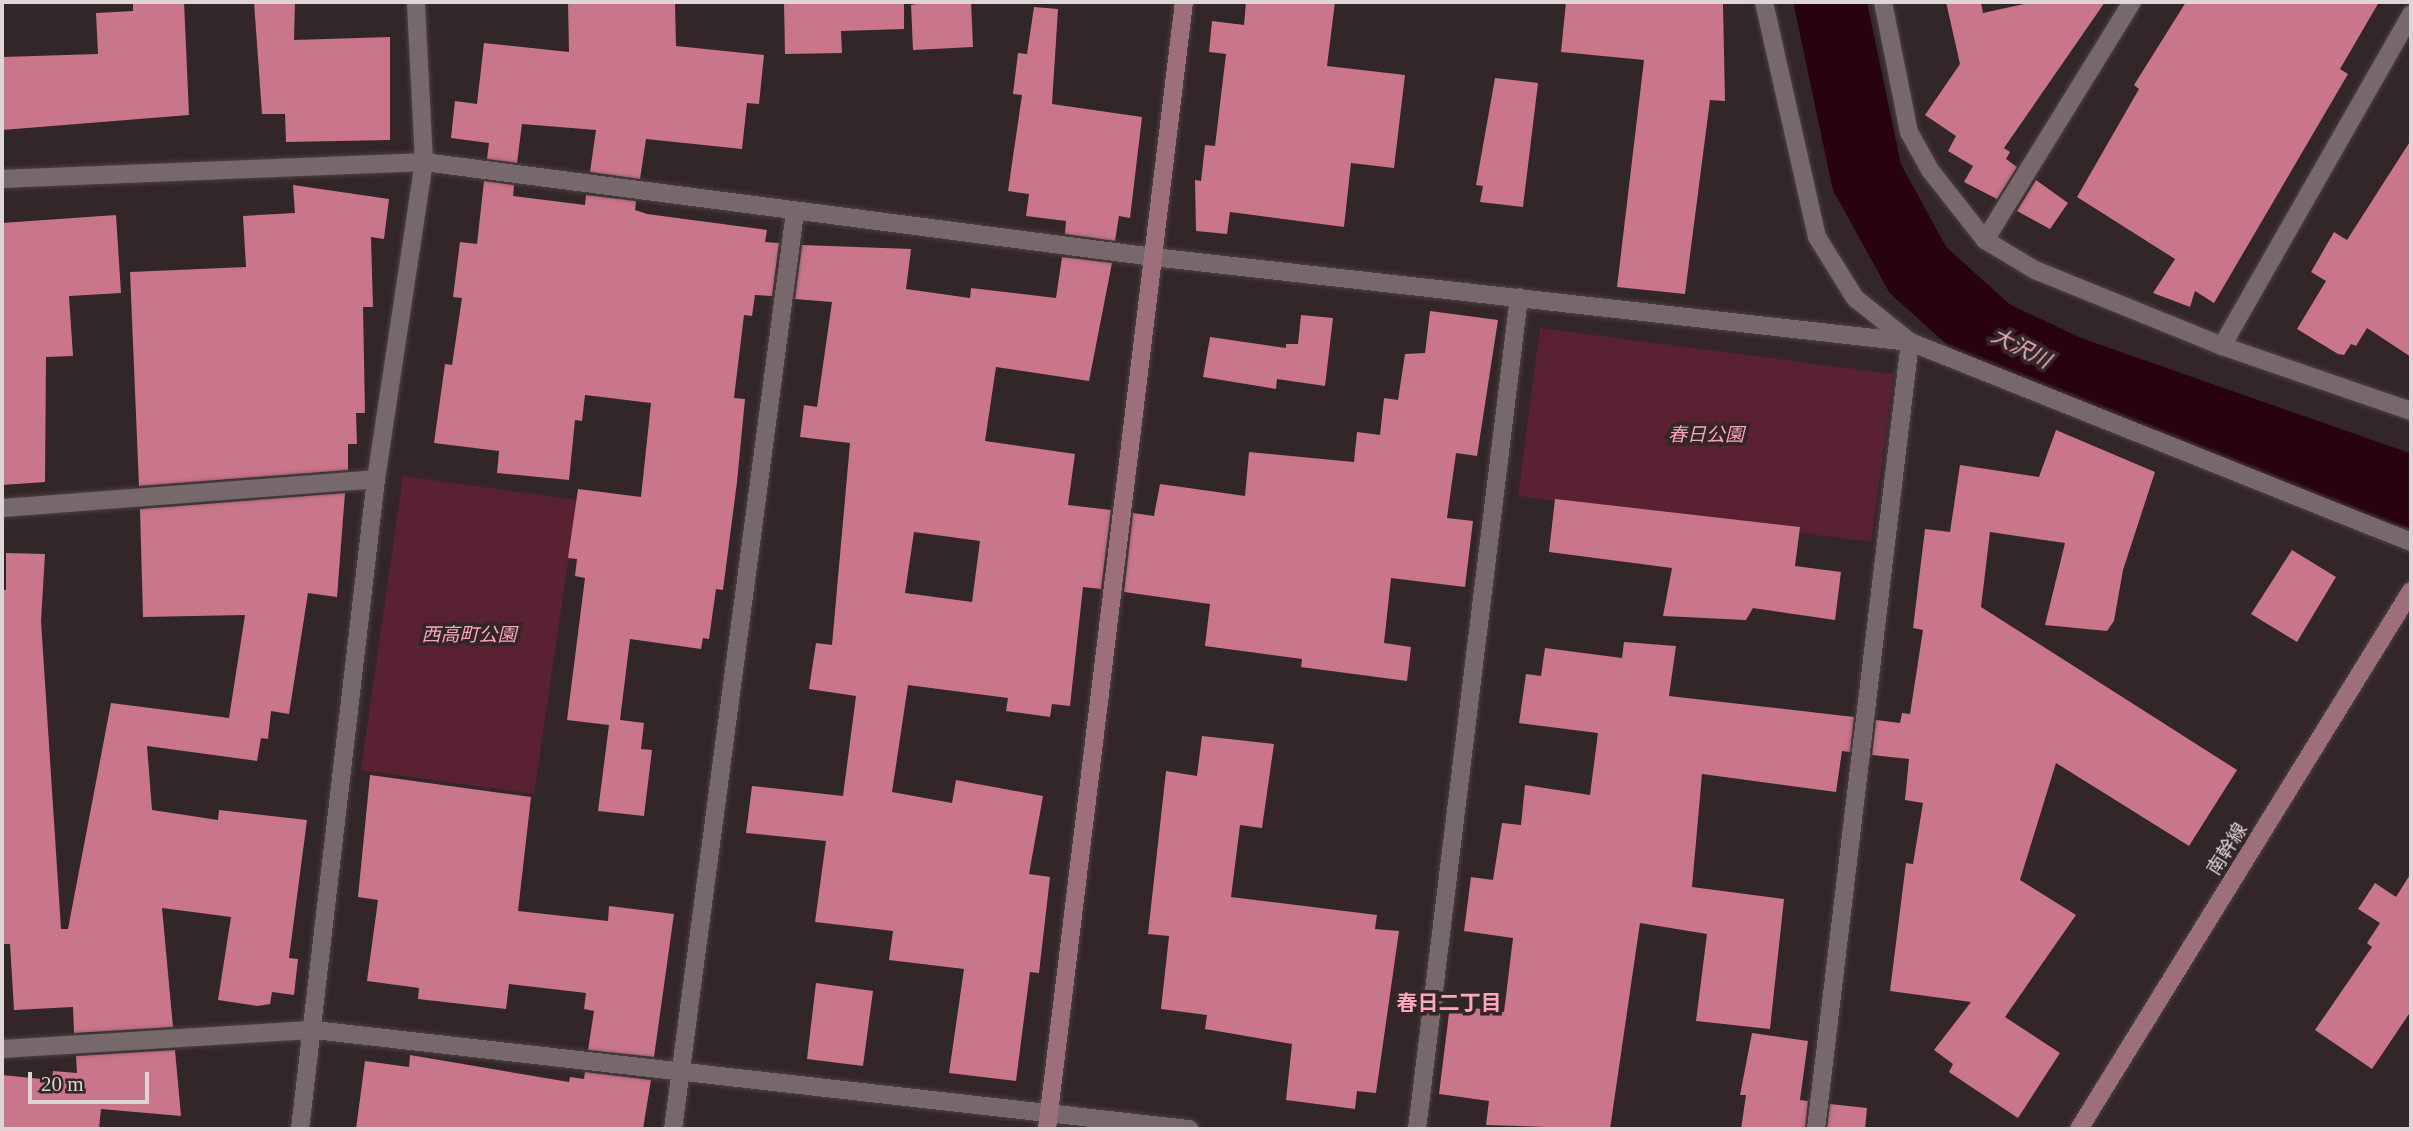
<!DOCTYPE html>
<meta charset="utf-8">
<style>
body{margin:0}
#map{position:relative;width:2413px;height:1131px;overflow:hidden;background:#322629;font-family:"Times New Roman","Noto Sans JP",serif}
div>[style]{position:absolute}
.green>*{inset:0;background:#5a2132}
.river>*{height:72px;margin:-36px;padding:0 36px;transform-origin:36px;border-radius:36px;background:#28030f}
.building>*{inset:0;background:#c9758a}
.roads{filter:drop-shadow(0 0 2px #4d4244) drop-shadow(0 0 2px #4d4244)}
.street>*{height:18px;margin:-9px;padding:0 9px;transform-origin:9px;border-radius:9px;background:#77686b}
.secondary>*{height:18px;margin:-9px;padding:0 9px;transform-origin:9px;border-radius:9px;background:#9c6f7b}
span{translate:-50% -50%;white-space:nowrap;text-align:center;line-height:1.15;-webkit-text-stroke:7px #322629;paint-order:stroke}
.park-label{font-size:19px;color:#fea4b9;font-style:italic}
.street-label{font-size:19px;color:#ded5d7}
.water-label{font-size:21px;color:#f3aebd;font-style:italic}
.neighbourhood-label{font-size:21px;color:#fba8bc;font-weight:700}
.frame{position:absolute;inset:0;border:4px solid #ded5d7;pointer-events:none}
.scale{position:absolute;left:28px;top:1072px;width:121px;height:32px;box-sizing:border-box;border:4px solid #ded5d7;border-top:0;padding-left:9px;font-size:21px;line-height:24px;white-space:nowrap;color:#ded5d7;-webkit-text-stroke:5px #322629;paint-order:stroke}
</style>
<div id="map">
<div class="green">
<div style="clip-path:polygon(1540px 328px,1894px 374px,1871px 542px,1518px 496px)"></div>
<div style="clip-path:polygon(403px 476px,577px 500px,534px 794px,361px 770px)"></div>
</div>
<div class="river">
<div style="left:1830px;top:2px;width:179px;rotate:78.1deg"></div>
<div style="left:1867px;top:177px;width:106px;rotate:61.3deg"></div>
<div style="left:1918px;top:270px;width:97px;rotate:42.1deg"></div>
<div style="left:1990px;top:335px;width:87px;rotate:25.1deg"></div>
<div style="left:2069px;top:372px;width:362px;rotate:19.3deg"></div>
</div>
<div class="building">
<div style="clip-path:polygon(133px 2px,184px 2px,189px 115px,2px 130px,2px 57px,98px 54px,96px 13px,133px 11px)"></div>
<div style="clip-path:polygon(254px 2px,295px 2px,294px 40px,390px 37px,390px 140px,286px 142px,285px 114px,262px 114px)"></div>
<div style="clip-path:polygon(568px 2px,675px 2px,676px 46px,764px 55px,759px 104px,747px 103px,742px 149px,646px 139px,640px 179px,590px 172px,596px 130px,522px 124px,517px 163px,487px 159px,489px 143px,451px 138px,455px 101px,477px 104px,484px 43px,569px 52px)"></div>
<div style="clip-path:polygon(784px 2px,904px 2px,904px 29px,841px 31px,842px 53px,785px 54px)"></div>
<div style="clip-path:polygon(930px 2px,971px 2px,973px 47px,913px 50px,911px 5px)"></div>
<div style="clip-path:polygon(1246px 2px,1335px 2px,1327px 66px,1405px 75px,1394px 168px,1351px 163px,1344px 227px,1230px 212px,1227px 234px,1196px 231px,1195px 180px,1201px 181px,1205px 145px,1215px 146px,1226px 54px,1209px 52px,1212px 21px,1244px 25px)"></div>
<div style="clip-path:polygon(1566px 2px,1723px 4px,1725px 101px,1710px 100px,1685px 294px,1617px 287px,1644px 60px,1561px 52px)"></div>
<div style="clip-path:polygon(1946px 2px,1981px 2px,1983px 13px,2033px 2px,2105px 2px,2004px 148px,2010px 152px,2006px 159px,2017px 167px,1997px 199px,1964px 182px,1973px 166px,1948px 151px,1956px 136px,1925px 115px,1960px 64px)"></div>
<div style="clip-path:polygon(2186px 2px,2379px 2px,2340px 69px,2348px 74px,2214px 303px,2195px 291px,2190px 307px,2153px 293px,2175px 259px,2077px 197px,2139px 89px,2134px 85px)"></div>
<div style="clip-path:polygon(1034px 7px,1058px 9px,1052px 104px,1142px 117px,1130px 218px,1119px 216px,1115px 241px,1065px 234px,1066px 221px,1026px 216px,1029px 194px,1008px 191px,1022px 95px,1013px 94px,1018px 53px,1027px 54px)"></div>
<div style="clip-path:polygon(1495px 78px,1538px 83px,1523px 207px,1480px 202px,1483px 186px,1476px 185px)"></div>
<div style="clip-path:polygon(2411px 140px,2411px 357px,2367px 328px,2356px 346px,2351px 344px,2344px 355px,2338px 354px,2297px 329px,2326px 281px,2311px 272px,2334px 232px,2347px 240px)"></div>
<div style="clip-path:polygon(2036px 180px,2068px 203px,2050px 229px,2017px 211px)"></div>
<div style="clip-path:polygon(484px 181px,514px 185px,513px 196px,585px 205px,586px 195px,636px 201px,635px 210px,647px 214px,767px 230px,765px 242px,779px 243px,772px 296px,755px 295px,752px 316px,744px 315px,734px 398px,745px 399px,737px 482px,723px 590px,716px 589px,709px 639px,703px 638px,701px 649px,630px 639px,620px 720px,644px 723px,641px 749px,652px 750px,644px 816px,598px 811px,609px 725px,567px 720px,585px 578px,575px 576px,577px 559px,568px 558px,578px 489px,641px 497px,651px 403px,585px 395px,582px 421px,575px 420px,569px 480px,497px 473px,499px 451px,434px 443px,445px 364px,452px 365px,462px 298px,453px 297px,460px 242px,477px 244px)"></div>
<div style="clip-path:polygon(293px 185px,389px 199px,384px 239px,371px 237px,373px 307px,363px 307px,365px 413px,356px 413px,357px 444px,348px 444px,348px 470px,139px 486px,130px 272px,246px 267px,243px 216px,295px 213px)"></div>
<div style="clip-path:polygon(116px 215px,121px 293px,69px 296px,73px 356px,46px 357px,45px 482px,2px 485px,2px 223px)"></div>
<div style="clip-path:polygon(evenodd,802px 245px,911px 249px,906px 289px,970px 298px,971px 288px,1056px 298px,1062px 257px,1112px 263px,1089px 381px,996px 367px,985px 441px,1075px 454px,1068px 505px,1111px 510px,1101px 589px,1083px 587px,1070px 706px,1052px 704px,1050px 717px,1006px 711px,1008px 698px,908px 685px,892px 792px,952px 803px,956px 780px,1043px 796px,1029px 874px,1050px 877px,1039px 973px,1030px 972px,1016px 1081px,949px 1073px,964px 969px,889px 960px,893px 931px,815px 922px,826px 841px,746px 833px,752px 786px,843px 796px,856px 696px,809px 689px,816px 643px,832px 645px,850px 443px,800px 437px,804px 405px,817px 407px,832px 302px,795px 299px,802px 245px,914px 532px,980px 541px,972px 602px,905px 593px,914px 532px)"></div>
<div style="clip-path:polygon(1430px 311px,1498px 320px,1477px 456px,1456px 453px,1447px 518px,1473px 521px,1465px 587px,1391px 578px,1384px 643px,1411px 647px,1407px 681px,1301px 667px,1302px 659px,1205px 646px,1210px 604px,1124px 592px,1133px 513px,1154px 516px,1160px 484px,1245px 496px,1249px 452px,1354px 462px,1357px 432px,1380px 435px,1384px 398px,1398px 400px,1405px 354px,1425px 353px)"></div>
<div style="clip-path:polygon(1301px 315px,1333px 318px,1325px 386px,1277px 379px,1276px 389px,1203px 377px,1210px 337px,1286px 348px,1286px 344px,1298px 344px)"></div>
<div style="clip-path:polygon(2056px 430px,2155px 472px,2123px 570px,2114px 621px,2107px 631px,2045px 625px,2065px 543px,1990px 532px,1981px 607px,2237px 770px,2189px 846px,2056px 763px,2020px 880px,2076px 915px,2005px 1017px,2060px 1053px,2018px 1118px,1949px 1072px,1953px 1064px,1934px 1050px,1971px 1002px,1890px 991px,1906px 863px,1913px 864px,1923px 803px,1905px 800px,1909px 759px,1872px 755px,1876px 720px,1900px 723px,1902px 713px,1910px 714px,1923px 630px,1913px 628px,1925px 529px,1950px 532px,1960px 465px,2039px 477px)"></div>
<div style="clip-path:polygon(345px 493px,337px 597px,308px 593px,289px 714px,271px 711px,268px 739px,261px 738px,257px 761px,147px 746px,152px 810px,218px 820px,219px 810px,307px 820px,289px 958px,298px 959px,294px 995px,272px 992px,270px 1004px,257px 1006px,218px 1000px,231px 917px,162px 908px,173px 1027px,74px 1033px,73px 1007px,14px 1010px,10px 944px,2px 944px,2px 590px,6px 590px,6px 553px,45px 554px,41px 621px,61px 929px,68px 929px,111px 703px,229px 718px,245px 615px,143px 617px,140px 509px)"></div>
<div style="clip-path:polygon(1555px 499px,1800px 527px,1795px 566px,1841px 572px,1835px 620px,1753px 608px,1746px 620px,1663px 616px,1672px 568px,1549px 552px)"></div>
<div style="clip-path:polygon(2292px 550px,2336px 577px,2297px 642px,2251px 614px)"></div>
<div style="clip-path:polygon(1624px 642px,1676px 646px,1669px 696px,1854px 717px,1850px 752px,1842px 751px,1836px 792px,1702px 774px,1692px 887px,1784px 899px,1770px 1029px,1696px 1021px,1707px 934px,1640px 923px,1610px 1129px,1486px 1125px,1489px 1101px,1439px 1094px,1450px 1005px,1504px 1012px,1513px 938px,1464px 931px,1471px 877px,1493px 880px,1502px 823px,1521px 825px,1525px 785px,1590px 795px,1598px 733px,1519px 723px,1526px 674px,1541px 676px,1545px 648px,1622px 658px)"></div>
<div style="clip-path:polygon(1202px 736px,1274px 744px,1262px 828px,1240px 825px,1231px 897px,1377px 915px,1375px 929px,1399px 931px,1376px 1093px,1357px 1091px,1355px 1109px,1286px 1100px,1292px 1044px,1205px 1029px,1207px 1015px,1161px 1009px,1169px 936px,1148px 934px,1166px 771px,1197px 776px)"></div>
<div style="clip-path:polygon(370px 775px,531px 797px,518px 911px,608px 921px,609px 906px,674px 914px,654px 1057px,588px 1050px,594px 1011px,584px 1009px,586px 993px,509px 984px,506px 1009px,418px 999px,419px 988px,367px 981px,378px 900px,358px 897px)"></div>
<div style="clip-path:polygon(2411px 873px,2411px 1011px,2372px 1069px,2315px 1030px,2372px 947px,2367px 943px,2380px 923px,2358px 909px,2375px 883px,2396px 897px)"></div>
<div style="clip-path:polygon(816px 983px,873px 991px,863px 1066px,807px 1059px)"></div>
<div style="clip-path:polygon(1752px 1033px,1808px 1041px,1800px 1100px,1808px 1101px,1805px 1129px,1741px 1129px,1746px 1095px,1740px 1095px)"></div>
<div style="clip-path:polygon(175px 1050px,181px 1116px,101px 1109px,99px 1129px,2px 1129px,2px 1075px,52px 1080px,53px 1071px,77px 1073px,76px 1056px)"></div>
<div style="clip-path:polygon(410px 1055px,569px 1082px,570px 1077px,584px 1079px,585px 1072px,651px 1080px,643px 1129px,356px 1129px,365px 1061px,409px 1067px)"></div>
<div style="clip-path:polygon(1830px 1104px,1867px 1108px,1865px 1129px,1827px 1129px)"></div>
</div>
<div class="roads">
<div class="street">
<div style="left:1764px;top:2px;width:241px;rotate:77.3deg"></div>
<div style="left:1817px;top:237px;width:72px;rotate:58.1deg"></div>
<div style="left:1855px;top:298px;width:70px;rotate:38.7deg"></div>
<div style="left:1883px;top:2px;width:133px;rotate:78.7deg"></div>
<div style="left:1909px;top:132px;width:43px;rotate:61.1deg"></div>
<div style="left:1930px;top:170px;width:89px;rotate:51.8deg"></div>
<div style="left:1985px;top:240px;width:58px;rotate:31deg"></div>
<div style="left:2035px;top:270px;width:202px;rotate:22.1deg"></div>
<div style="left:2222px;top:346px;width:200px;rotate:19deg"></div>
<div style="left:2px;top:179px;width:422px;rotate:-2.3deg"></div>
<div style="left:424px;top:162px;width:735px;rotate:7.42deg"></div>
<div style="left:1153px;top:257px;width:762px;rotate:6.41deg"></div>
<div style="left:1910px;top:342px;width:539px;rotate:21.76deg"></div>
<div style="left:1985px;top:240px;width:280px;rotate:-58.3deg"></div>
<div style="left:2222px;top:346px;width:382px;rotate:-60.3deg"></div>
<div style="left:2px;top:508px;width:375px;rotate:-4.4deg"></div>
<div style="left:2px;top:1049px;width:313px;rotate:-3.5deg"></div>
<div style="left:314px;top:1030px;width:881px;rotate:6.46deg"></div>
<div style="left:300px;top:1129px;width:654px;rotate:-83.33deg"></div>
<div style="left:376px;top:479px;width:321px;rotate:-81.4deg"></div>
<div style="left:424px;top:162px;width:160px;rotate:-92.9deg"></div>
<div style="left:673px;top:1129px;width:925px;rotate:-82.42deg"></div>
<div style="left:1417px;top:1129px;width:838px;rotate:-83.01deg"></div>
<div style="left:1816px;top:1129px;width:793px;rotate:-83.19deg"></div>
</div>
<div class="secondary">
<div style="left:1047px;top:1129px;width:1135px;rotate:-83.07deg"></div>
<div style="left:2079px;top:1129px;width:632px;rotate:-58.32deg"></div>
</div>
</div>
<div class="park-label">
<span style="left:1706px;top:435px">春日公園</span>
<span style="left:469px;top:635px">西高町公園</span>
</div>
<div class="street-label">
<span style="left:2227px;top:849px;rotate:-58deg">南幹線</span>
</div>
<div class="water-label">
<span style="left:2021px;top:348px;rotate:27deg">大沢川</span>
</div>
<div class="neighbourhood-label">
<span style="left:1449px;top:1003px">春日二丁目</span>
</div>
<div class="frame"></div>
<div class="scale">20 m</div>
</div>
